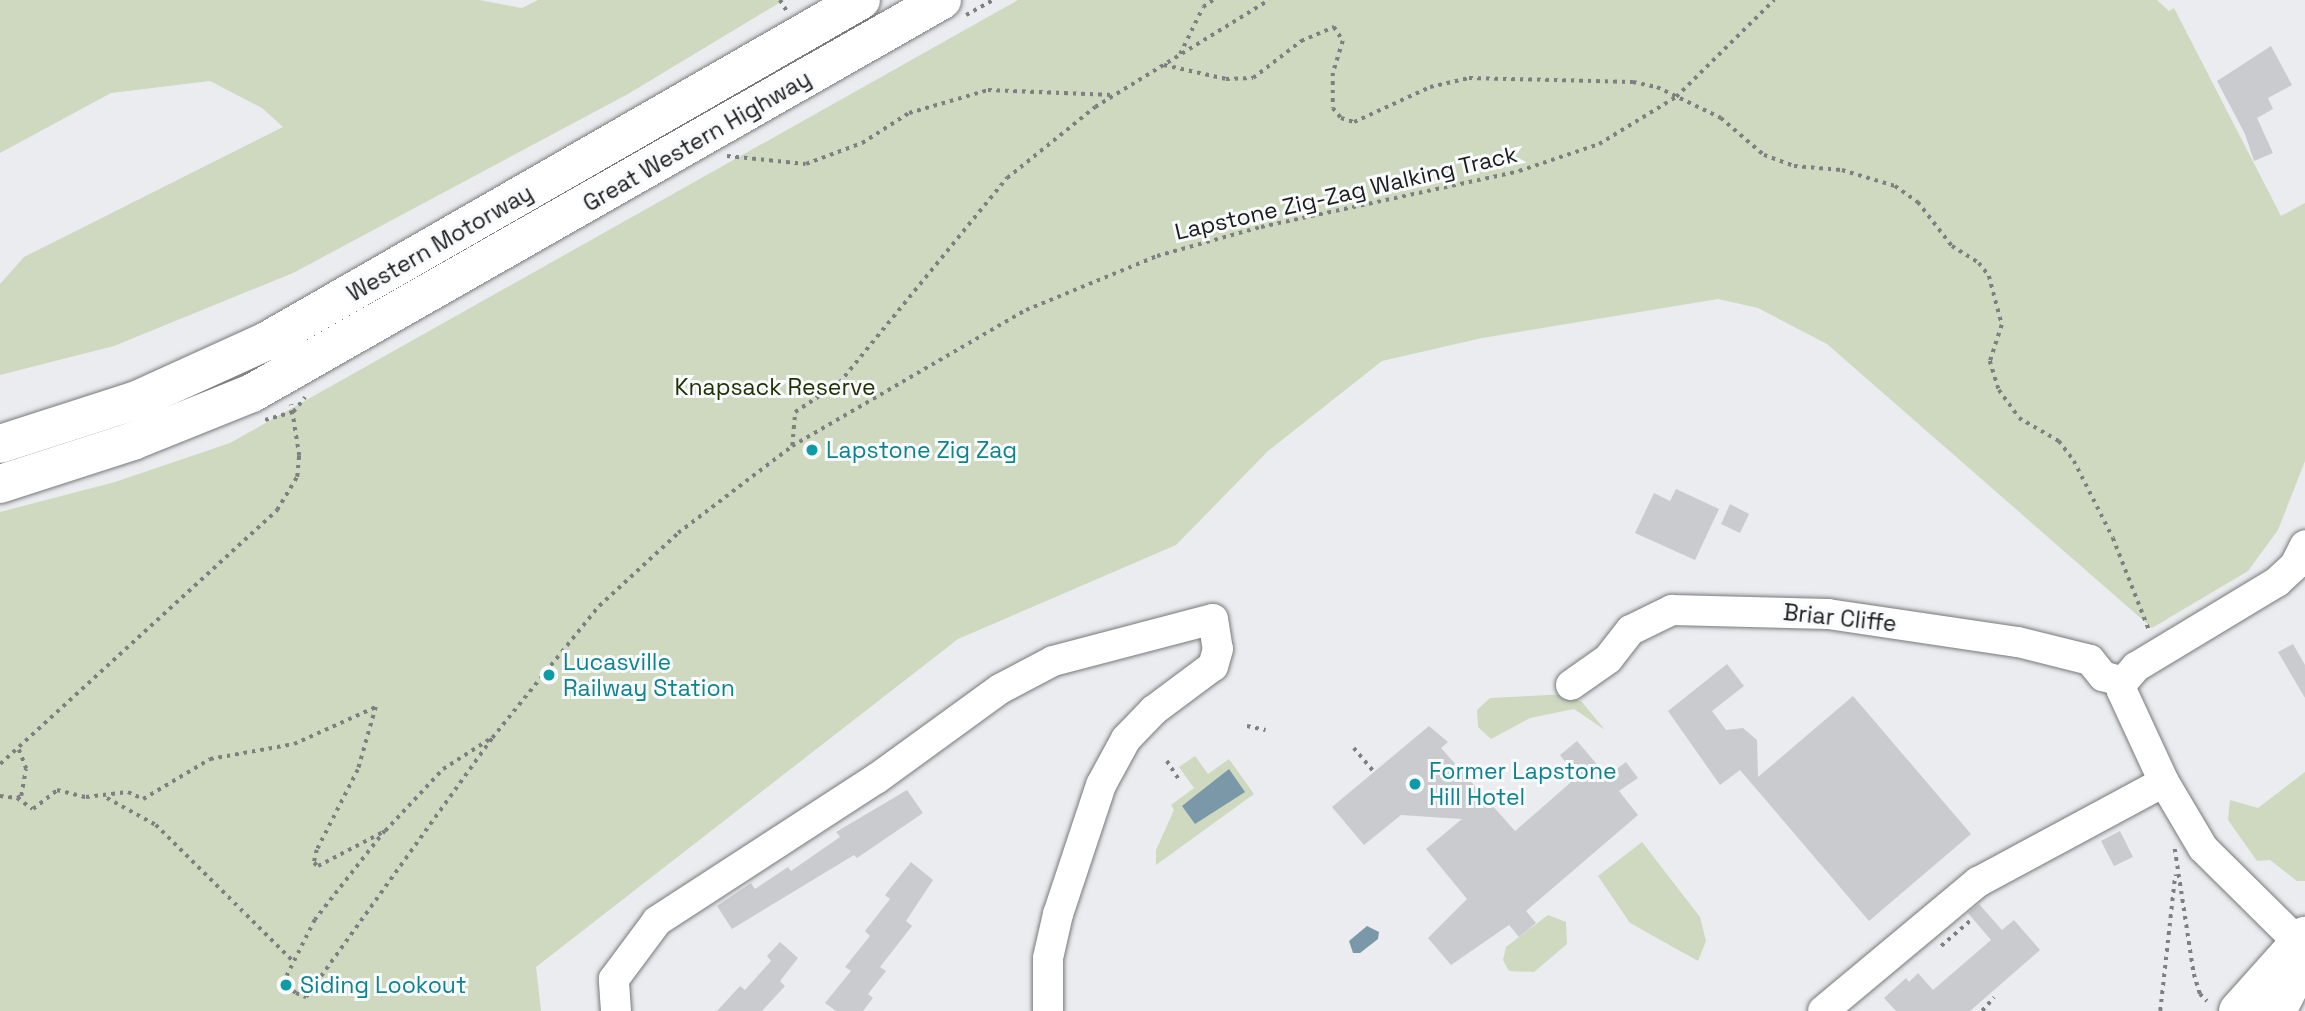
<!DOCTYPE html>
<style>
body{margin:0}
#map{position:relative;width:2305px;height:1011px;overflow:hidden;background:#ebecef;font-family:"Space Grotesk",sans-serif}
div>[style]{position:absolute}
.green>*{inset:0;background:#ced9c0}
.water>*{inset:0;background:#7a98a8}
.building>*{inset:0;background:#cacbce}
.path>*{height:3.5px;margin-top:-1.75px;transform-origin:0;background:repeating-linear-gradient(90deg,#7e7f81 0 3.5px,transparent 0 8.5px)}
.roads{filter:drop-shadow(0 0 2px #78797b) drop-shadow(0 0 2px #78797b)}
.minor>*{height:30px;margin:-15px;padding:0 15px;transform-origin:15px;border-radius:15px;background:#fff}
.highway>*{height:38px;margin:-19px;padding:0 19px;transform-origin:19px;border-radius:19px;background:#fff}
.dots>*{width:19px;height:19px;translate:-50% -50%;box-sizing:border-box;border:4px solid #f8fafc;border-radius:50%}
span{translate:-50% -50%;white-space:nowrap;text-align:center;line-height:1.15;-webkit-text-stroke:6px #f8fafc;paint-order:stroke}
.street-label{font-size:23px;color:#1b1b1c}
.park-label{font-size:23px;color:#223102}
.culture-label{font-size:23px;color:#0d838f}
.left{translate:0 -50%;text-align:left}
</style>
<div id="map">
<div class="green">
<div style="clip-path:polygon(0 0,479px 0,522px 8px,538px 0,784px 0,628px 94px,293px 273px,114px 346px,0 375px,0 284px,24px 257px,283px 127px,262px 108px,210px 81px,111px 93px,0 153px)"></div>
<div style="clip-path:polygon(1018px 0,2157px 0,2169px 11px,2174px 8px,2281px 216px,2305px 203px,2305px 461px,2278px 530px,2248px 571px,2152px 628px,1827px 344px,1758px 308px,1718px 299px,1482px 338px,1382px 361px,1268px 451px,1176px 545px,958px 639px,536px 967px,541px 1011px,0 1011px,0 512px,115px 482px,230px 443px)"></div>
<div style="clip-path:polygon(1567px 694px,1582px 702px,1605px 730px,1574px 709px,1530px 718px,1491px 739px,1478px 727px,1477px 710px,1490px 698px)"></div>
<div style="clip-path:polygon(1195px 756px,1208px 774px,1229px 759px,1254px 794px,1156px 865px,1156px 850px,1174px 810px,1171px 805px,1194px 788px,1179px 767px)"></div>
<div style="clip-path:polygon(2305px 772px,2305px 881px,2297px 881px,2270px 860px,2257px 861px,2228px 820px,2230px 800px,2258px 808px)"></div>
<div style="clip-path:polygon(1642px 842px,1700px 917px,1706px 941px,1698px 961px,1630px 923px,1598px 876px)"></div>
<div style="clip-path:polygon(1548px 915px,1566px 922px,1567px 944px,1534px 972px,1509px 971px,1503px 960px,1506px 947px)"></div>
</div>
<div class="water">
<div style="clip-path:polygon(1229px 769px,1245px 792px,1195px 824px,1182px 806px)"></div>
<div style="clip-path:polygon(1367px 926px,1379px 932px,1378px 939px,1360px 953px,1353px 953px,1349px 941px)"></div>
</div>
<div class="building">
<div style="clip-path:polygon(2271px 46px,2292px 85px,2268px 98px,2273px 109px,2257px 118px,2273px 153px,2254px 161px,2245px 134px,2217px 81px)"></div>
<div style="clip-path:polygon(1676px 489px,1719px 509px,1695px 560px,1635px 533px,1654px 493px,1670px 501px)"></div>
<div style="clip-path:polygon(1730px 504px,1749px 514px,1740px 533px,1721px 524px)"></div>
<div style="clip-path:polygon(2293px 644px,2305px 665px,2305px 698px,2278px 652px)"></div>
<div style="clip-path:polygon(1727px 664px,1744px 686px,1712px 711px,1726px 730px,1743px 728px,1757px 740px,1758px 777px,1853px 696px,1971px 834px,1869px 921px,1740px 770px,1720px 785px,1668px 711px)"></div>
<div style="clip-path:polygon(1429px 726px,1448px 742px,1441px 748px,1515px 831px,1570px 783px,1563px 767px,1567px 764px,1560px 755px,1577px 741px,1607px 776px,1626px 762px,1638px 778px,1619px 791px,1638px 815px,1526px 911px,1536px 923px,1519px 937px,1509px 925px,1451px 965px,1428px 938px,1467px 899px,1426px 849px,1462px 819px,1401px 815px,1364px 845px,1332px 807px)"></div>
<div style="clip-path:polygon(907px 790px,923px 813px,857px 858px,854px 855px,732px 929px,717px 906px,751px 883px,755px 889px,788px 867px,791px 871px,840px 837px,836px 832px)"></div>
<div style="clip-path:polygon(2120px 831px,2133px 857px,2114px 866px,2101px 841px)"></div>
<div style="clip-path:polygon(911px 862px,933px 880px,906px 921px,912px 926px,880px 967px,886px 971px,868px 994px,873px 998px,863px 1011px,836px 1011px,825px 1003px,851px 971px,845px 967px,870px 936px,865px 931px,890px 899px,885px 895px)"></div>
<div style="clip-path:polygon(1979px 904px,2002px 930px,2014px 920px,2040px 950px,1970px 1011px,1896px 1011px,1884px 998px,1906px 978px,1909px 982px,1918px 973px,1933px 990px,1991px 940px,1968px 913px)"></div>
<div style="clip-path:polygon(780px 942px,798px 958px,780px 981px,785px 986px,762px 1011px,717px 1011px,740px 986px,745px 990px,771px 961px,767px 956px)"></div>
</div>
<div class="path">
<div style="left:780px;top:0;width:13px;rotate:58deg"></div>
<div style="left:966px;top:15px;width:31px;rotate:-29deg"></div>
<div style="left:1180px;top:54px;width:52px;rotate:-63.9deg"></div>
<div style="left:1203px;top:7px;width:12px;rotate:-35deg"></div>
<div style="left:1164px;top:65px;width:64px;rotate:12.7deg"></div>
<div style="left:1226px;top:79px;width:27px;rotate:-2deg"></div>
<div style="left:1253px;top:78px;width:61px;rotate:-37.6deg"></div>
<div style="left:1301px;top:41px;width:36px;rotate:-23deg"></div>
<div style="left:1334px;top:27px;width:17px;rotate:57deg"></div>
<div style="left:1343px;top:41px;width:34px;rotate:107deg"></div>
<div style="left:1333px;top:73px;width:35px;rotate:90deg"></div>
<div style="left:1333px;top:108px;width:13px;rotate:51deg"></div>
<div style="left:1341px;top:118px;width:14px;rotate:17deg"></div>
<div style="left:1354px;top:122px;width:84px;rotate:-24.7deg"></div>
<div style="left:1430px;top:87px;width:40px;rotate:-13deg"></div>
<div style="left:1469px;top:78px;width:164px;rotate:1.4deg"></div>
<div style="left:1633px;top:82px;width:25px;rotate:12deg"></div>
<div style="left:1657px;top:87px;width:71px;rotate:25.8deg"></div>
<div style="left:1721px;top:118px;width:57px;rotate:40.7deg"></div>
<div style="left:1764px;top:155px;width:32px;rotate:20deg"></div>
<div style="left:1794px;top:166px;width:48px;rotate:4.8deg"></div>
<div style="left:1842px;top:170px;width:55px;rotate:16.8deg"></div>
<div style="left:1895px;top:186px;width:28px;rotate:35deg"></div>
<div style="left:1918px;top:202px;width:56px;rotate:52.3deg"></div>
<div style="left:1952px;top:246px;width:32px;rotate:32deg"></div>
<div style="left:1979px;top:263px;width:16px;rotate:52deg"></div>
<div style="left:1989px;top:276px;width:51px;rotate:75.1deg"></div>
<div style="left:2002px;top:325px;width:38px;rotate:108deg"></div>
<div style="left:1990px;top:361px;width:30px;rotate:73deg"></div>
<div style="left:1999px;top:390px;width:34px;rotate:54deg"></div>
<div style="left:2019px;top:418px;width:46px;rotate:29.9deg"></div>
<div style="left:2059px;top:441px;width:25px;rotate:53deg"></div>
<div style="left:2074px;top:461px;width:86px;rotate:63.1deg"></div>
<div style="left:2113px;top:538px;width:99px;rotate:68.6deg"></div>
<div style="left:727px;top:156px;width:79px;rotate:5.8deg"></div>
<div style="left:806px;top:164px;width:60px;rotate:-20.6deg"></div>
<div style="left:862px;top:143px;width:56px;rotate:-32.6deg"></div>
<div style="left:909px;top:113px;width:82px;rotate:-16.2deg"></div>
<div style="left:988px;top:90px;width:125px;rotate:2.3deg"></div>
<div style="left:265px;top:420px;width:29px;rotate:-16deg"></div>
<div style="left:293px;top:412px;width:19px;rotate:-51deg"></div>
<div style="left:792px;top:446px;width:34px;rotate:-85deg"></div>
<div style="left:795px;top:412px;width:53px;rotate:-33.4deg"></div>
<div style="left:839px;top:383px;width:265px;rotate:-50.7deg"></div>
<div style="left:1007px;top:178px;width:113px;rotate:-38.9deg"></div>
<div style="left:1095px;top:107px;width:204px;rotate:-31.6deg"></div>
<div style="left:1247px;top:726px;width:19px;rotate:12deg"></div>
<div style="left:1354px;top:748px;width:31px;rotate:50deg"></div>
<div style="left:1167px;top:761px;width:24px;rotate:57deg"></div>
<div style="left:0;top:764px;width:376px;rotate:-42.5deg"></div>
<div style="left:277px;top:510px;width:39px;rotate:-59deg"></div>
<div style="left:297px;top:477px;width:21px;rotate:-85deg"></div>
<div style="left:299px;top:456px;width:52px;rotate:-98.9deg"></div>
<div style="left:0;top:796px;width:17px;rotate:7deg"></div>
<div style="left:17px;top:798px;width:19px;rotate:35deg"></div>
<div style="left:33px;top:809px;width:31px;rotate:-38deg"></div>
<div style="left:57px;top:790px;width:30px;rotate:14deg"></div>
<div style="left:86px;top:797px;width:42px;rotate:-6.8deg"></div>
<div style="left:128px;top:792px;width:17px;rotate:25deg"></div>
<div style="left:143px;top:799px;width:78px;rotate:-30.8deg"></div>
<div style="left:210px;top:759px;width:85px;rotate:-10.1deg"></div>
<div style="left:294px;top:744px;width:90px;rotate:-24.3deg"></div>
<div style="left:376px;top:707px;width:66px;rotate:105.9deg"></div>
<div style="left:358px;top:770px;width:90px;rotate:117.1deg"></div>
<div style="left:317px;top:850px;width:13px;rotate:103deg"></div>
<div style="left:314px;top:863px;width:5px;rotate:37deg"></div>
<div style="left:318px;top:866px;width:76px;rotate:-27.6deg"></div>
<div style="left:385px;top:831px;width:85px;rotate:-46.9deg"></div>
<div style="left:443px;top:769px;width:56px;rotate:-32.6deg"></div>
<div style="left:17px;top:798px;width:4px;rotate:-27deg"></div>
<div style="left:21px;top:796px;width:27px;rotate:-80deg"></div>
<div style="left:26px;top:769px;width:22px;rotate:-111deg"></div>
<div style="left:107px;top:798px;width:56px;rotate:28.9deg"></div>
<div style="left:156px;top:825px;width:194px;rotate:44.8deg"></div>
<div style="left:385px;top:831px;width:113px;rotate:128.2deg"></div>
<div style="left:315px;top:920px;width:63px;rotate:116.6deg"></div>
<div style="left:287px;top:976px;width:9px;rotate:90deg"></div>
<div style="left:287px;top:985px;width:12px;rotate:42deg"></div>
<div style="left:296px;top:993px;width:11px;rotate:22deg"></div>
<div style="left:306px;top:997px;width:319px;rotate:-54.3deg"></div>
<div style="left:492px;top:738px;width:170px;rotate:-51deg"></div>
<div style="left:599px;top:606px;width:108px;rotate:-42.7deg"></div>
<div style="left:678px;top:533px;width:143px;rotate:-37.3deg"></div>
<div style="left:792px;top:446px;width:271px;rotate:-30.2deg"></div>
<div style="left:1026px;top:310px;width:142px;rotate:-22.4deg"></div>
<div style="left:1157px;top:256px;width:108px;rotate:-15.6deg"></div>
<div style="left:1261px;top:227px;width:264px;rotate:-12.2deg"></div>
<div style="left:1519px;top:171px;width:84px;rotate:-18.6deg"></div>
<div style="left:1599px;top:144px;width:90px;rotate:-31.4deg"></div>
<div style="left:1676px;top:97px;width:138px;rotate:-44.7deg"></div>
<div style="left:2175px;top:849px;width:126px;rotate:81.4deg"></div>
<div style="left:2194px;top:974px;width:21px;rotate:73deg"></div>
<div style="left:2200px;top:994px;width:10px;rotate:45deg"></div>
<div style="left:1941px;top:946px;width:40px;rotate:-41deg"></div>
<div style="left:1982px;top:1011px;width:18px;rotate:-49deg"></div>
<div style="left:2160px;top:1011px;width:137px;rotate:-83.7deg"></div>
</div>
<div class="roads">
<div class="minor">
<div style="left:1571px;top:685px;width:45px;rotate:-35.1deg"></div>
<div style="left:1608px;top:659px;width:37px;rotate:-52deg"></div>
<div style="left:1631px;top:630px;width:46px;rotate:-26deg"></div>
<div style="left:1672px;top:610px;width:156px;rotate:1.5deg"></div>
<div style="left:1828px;top:614px;width:192px;rotate:8.4deg"></div>
<div style="left:2018px;top:642px;width:74px;rotate:14deg"></div>
<div style="left:2090px;top:660px;width:21px;rotate:51deg"></div>
<div style="left:2103px;top:676px;width:21px;rotate:17deg"></div>
<div style="left:2299px;top:943px;width:135px;rotate:-135.3deg"></div>
<div style="left:2203px;top:848px;width:77px;rotate:-120.6deg"></div>
<div style="left:2164px;top:782px;width:100px;rotate:-114.8deg"></div>
<div style="left:2122px;top:691px;width:9px;rotate:-84deg"></div>
<div style="left:2123px;top:682px;width:20px;rotate:-49deg"></div>
<div style="left:2136px;top:667px;width:165px;rotate:-31.1deg"></div>
<div style="left:2277px;top:582px;width:25px;rotate:-43deg"></div>
<div style="left:2295px;top:565px;width:22px;rotate:-63deg"></div>
<div style="left:616px;top:1011px;width:32px;rotate:-94deg"></div>
<div style="left:614px;top:979px;width:72px;rotate:-53.4deg"></div>
<div style="left:657px;top:921px;width:261px;rotate:-33deg"></div>
<div style="left:876px;top:779px;width:153px;rotate:-36deg"></div>
<div style="left:1000px;top:689px;width:60px;rotate:-27.8deg"></div>
<div style="left:1053px;top:661px;width:165px;rotate:-14.7deg"></div>
<div style="left:1213px;top:619px;width:30px;rotate:81deg"></div>
<div style="left:1218px;top:649px;width:18px;rotate:106deg"></div>
<div style="left:1213px;top:666px;width:74px;rotate:143.3deg"></div>
<div style="left:1154px;top:710px;width:40px;rotate:134deg"></div>
<div style="left:1126px;top:739px;width:52px;rotate:118.5deg"></div>
<div style="left:1101px;top:785px;width:136px;rotate:108.4deg"></div>
<div style="left:1058px;top:914px;width:45px;rotate:102.8deg"></div>
<div style="left:1048px;top:958px;width:53px;rotate:90deg"></div>
<div style="left:1823px;top:1011px;width:202px;rotate:-39.8deg"></div>
<div style="left:1978px;top:882px;width:211px;rotate:-28.3deg"></div>
</div>
<div class="highway">
<div style="left:0;top:444px;width:144px;rotate:-17.8deg"></div>
<div style="left:137px;top:400px;width:141px;rotate:-24.4deg"></div>
<div style="left:265px;top:342px;width:687px;rotate:-29.85deg"></div>
<div style="left:0;top:484px;width:140px;rotate:-17.9deg"></div>
<div style="left:133px;top:441px;width:128px;rotate:-22deg"></div>
<div style="left:252px;top:393px;width:794px;rotate:-29.66deg"></div>
<div style="left:2238px;top:1011px;width:101px;rotate:-48.2deg"></div>
<div style="left:2277px;top:1011px;width:55px;rotate:-63deg"></div>
<div style="left:2302px;top:962px;width:11px;rotate:-90deg"></div>
</div>
</div>
<div class="dots">
<div style="left:812px;top:450px;background:#0f9aa8"></div>
<div style="left:549px;top:675px;background:#0f9aa8"></div>
<div style="left:1415px;top:784px;background:#0f9aa8"></div>
<div style="left:286px;top:985px;background:#0f9aa8"></div>
</div>
<div class="street-label">
<span style="left:697px;top:141px;rotate:-30deg">Great Western Highway</span>
<span style="left:1346px;top:193px;rotate:-13deg">Lapstone Zig-Zag Walking Track</span>
<span style="left:440px;top:243px;rotate:-30deg">Western Motorway</span>
<span style="left:1840px;top:618px;rotate:6deg">Briar Cliffe</span>
</div>
<div class="park-label">
<span style="left:775px;top:387px">Knapsack Reserve</span>
</div>
<div class="culture-label">
<span class="left" style="left:826px;top:450px">Lapstone Zig Zag</span>
<span class="left" style="left:563px;top:675px">Lucasville<br>Railway Station</span>
<span class="left" style="left:1429px;top:784px">Former Lapstone<br>Hill Hotel</span>
<span class="left" style="left:300px;top:985px">Siding Lookout</span>
</div>
</div>
